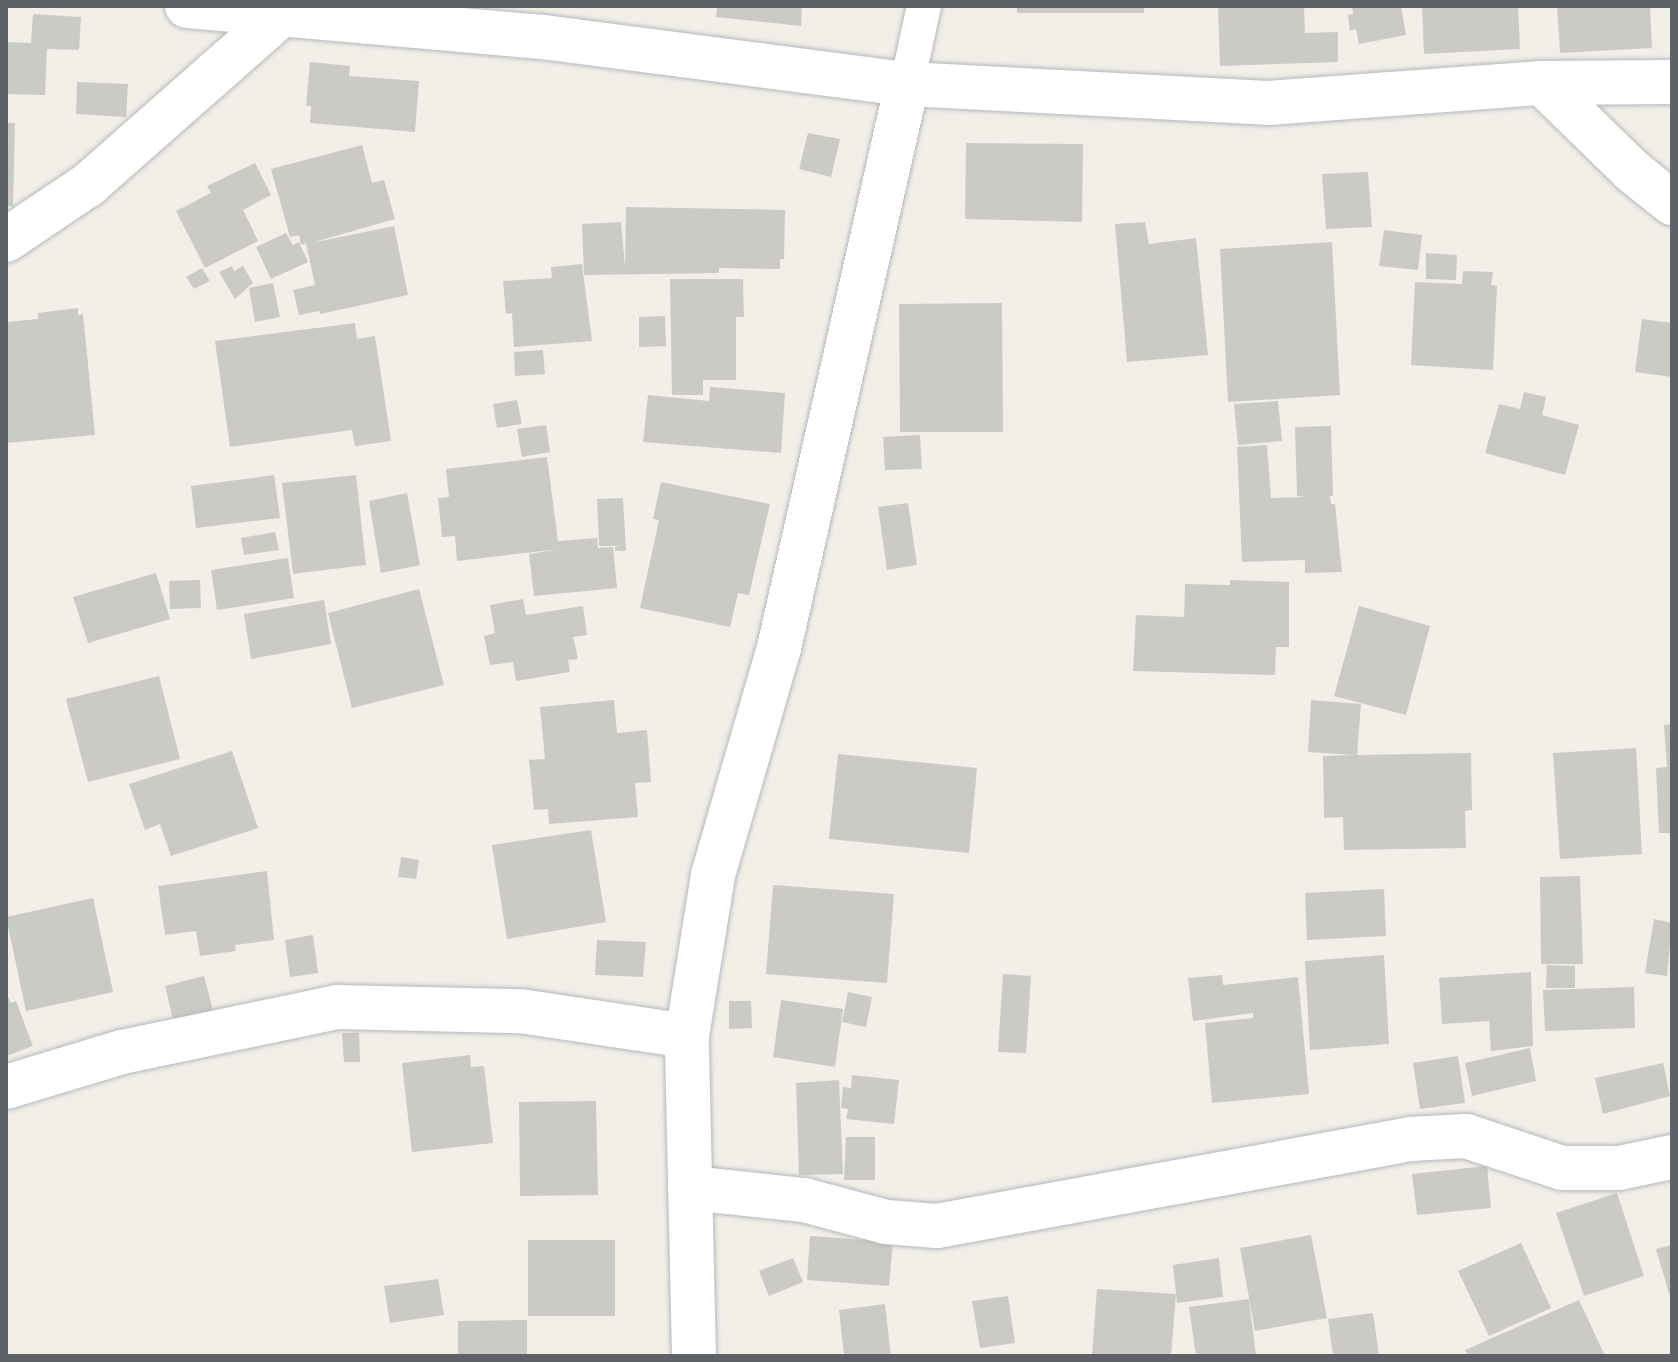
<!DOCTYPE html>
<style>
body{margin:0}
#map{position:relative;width:1678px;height:1362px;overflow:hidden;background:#f1efe8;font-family:Roboto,sans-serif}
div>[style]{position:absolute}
.building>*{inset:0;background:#cccac5}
.roads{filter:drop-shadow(0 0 2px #b5b8bc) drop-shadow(0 0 2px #b5b8bc)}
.lane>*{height:34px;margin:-17px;padding:0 17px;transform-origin:17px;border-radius:17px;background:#fff}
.street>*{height:44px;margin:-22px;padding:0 22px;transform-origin:22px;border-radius:22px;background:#fff}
span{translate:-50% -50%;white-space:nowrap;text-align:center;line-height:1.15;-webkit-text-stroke:8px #fff;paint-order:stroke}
.frame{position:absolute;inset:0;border:8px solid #5f6368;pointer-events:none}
</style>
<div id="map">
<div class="building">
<div style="clip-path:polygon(717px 6px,802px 6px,801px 26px,716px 17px)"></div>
<div style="clip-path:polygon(1017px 6px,1144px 6px,1144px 13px,1017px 13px)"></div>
<div style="clip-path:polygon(1218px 6px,1304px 6px,1305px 33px,1338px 32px,1338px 62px,1220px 66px)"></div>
<div style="clip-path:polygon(1352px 6px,1401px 6px,1406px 35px,1359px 44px,1356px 29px,1350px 31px,1348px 15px,1353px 14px)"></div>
<div style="clip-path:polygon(1422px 6px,1518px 6px,1520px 49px,1424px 54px)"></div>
<div style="clip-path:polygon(1557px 6px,1650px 6px,1652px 48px,1560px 53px)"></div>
<div style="clip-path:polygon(33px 14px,81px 17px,79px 50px,47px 49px,45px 95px,6px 94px,6px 42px,31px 43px)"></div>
<div style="clip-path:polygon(310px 62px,350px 66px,349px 76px,419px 81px,415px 132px,310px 123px,311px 106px,306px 106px)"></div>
<div style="clip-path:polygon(77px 82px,128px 84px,126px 117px,76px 114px)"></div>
<div style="clip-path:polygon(6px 123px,15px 123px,13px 206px,6px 206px)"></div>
<div style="clip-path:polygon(808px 133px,840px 139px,831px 177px,799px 169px)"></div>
<div style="clip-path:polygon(966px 143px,1083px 144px,1082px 222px,965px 219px)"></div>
<div style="clip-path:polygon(362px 145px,372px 183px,384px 180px,395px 219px,311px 243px,394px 226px,408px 295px,320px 314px,320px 311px,299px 315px,293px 290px,315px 285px,306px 243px,301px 245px,299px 235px,290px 237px,271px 169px)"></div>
<div style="clip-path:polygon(255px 163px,271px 195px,243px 210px,258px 241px,205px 268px,176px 211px,211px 193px,207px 186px)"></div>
<div style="clip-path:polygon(1368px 172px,1372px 227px,1326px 229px,1322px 174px)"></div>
<div style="clip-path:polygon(626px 207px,785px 210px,784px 259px,780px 259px,780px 269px,719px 268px,719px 273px,584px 275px,582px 224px,621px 222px,625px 267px)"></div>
<div style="clip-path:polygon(1145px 222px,1149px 244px,1196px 238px,1208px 355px,1127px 362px,1115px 224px)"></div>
<div style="clip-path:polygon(1384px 230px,1422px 235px,1418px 270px,1379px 266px)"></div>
<div style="clip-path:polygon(286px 233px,293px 245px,299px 242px,308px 262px,271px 279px,256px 247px)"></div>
<div style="clip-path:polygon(1332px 242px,1340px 395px,1228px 402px,1220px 249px)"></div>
<div style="clip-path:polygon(1426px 253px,1457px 255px,1456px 280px,1426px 279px)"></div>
<div style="clip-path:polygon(582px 264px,592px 341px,514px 347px,512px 313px,506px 314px,503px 281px,552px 278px,551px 267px)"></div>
<div style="clip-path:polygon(232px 266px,234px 271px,243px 266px,253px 283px,235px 299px,219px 272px)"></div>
<div style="clip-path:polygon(202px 268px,210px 281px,194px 289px,186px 277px)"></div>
<div style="clip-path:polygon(1463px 271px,1493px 272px,1491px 285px,1497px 286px,1493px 370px,1411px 365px,1415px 282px,1462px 284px)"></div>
<div style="clip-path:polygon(670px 279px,743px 279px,744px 317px,736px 317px,736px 380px,703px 380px,703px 395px,672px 395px)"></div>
<div style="clip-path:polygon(273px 283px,280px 317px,255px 322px,249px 288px)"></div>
<div style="clip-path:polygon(1002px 303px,1003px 432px,900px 432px,899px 304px)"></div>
<div style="clip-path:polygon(78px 308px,78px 315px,83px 314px,95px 435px,6px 443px,6px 322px,38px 319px,38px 313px)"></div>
<div style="clip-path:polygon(665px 316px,666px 346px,639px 347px,639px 317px)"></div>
<div style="clip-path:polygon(1642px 319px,1672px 323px,1672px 377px,1635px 372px)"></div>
<div style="clip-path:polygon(355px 323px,357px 339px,375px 336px,391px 441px,355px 446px,352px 430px,230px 447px,215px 341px)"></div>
<div style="clip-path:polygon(543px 350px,545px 374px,515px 376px,514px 352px)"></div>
<div style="clip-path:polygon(710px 387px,785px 393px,781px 453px,643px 442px,648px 395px,709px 401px)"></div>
<div style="clip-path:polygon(1524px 392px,1546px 397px,1542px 415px,1579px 425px,1565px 475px,1485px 453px,1499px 404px,1520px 409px)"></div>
<div style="clip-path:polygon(517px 400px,522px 424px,497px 428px,493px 404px)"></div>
<div style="clip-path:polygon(1278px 401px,1282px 441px,1238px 445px,1234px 404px)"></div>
<div style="clip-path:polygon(546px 425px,550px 452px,522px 457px,517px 429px)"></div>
<div style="clip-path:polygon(1331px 426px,1333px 496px,1330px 496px,1331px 504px,1335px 504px,1342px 572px,1305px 573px,1305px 560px,1242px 562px,1237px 447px,1267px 445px,1271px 498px,1306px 497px,1297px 496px,1295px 427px)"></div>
<div style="clip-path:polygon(920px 435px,922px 469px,885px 470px,883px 437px)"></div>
<div style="clip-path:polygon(547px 457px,558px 541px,597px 538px,598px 548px,613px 547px,617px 588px,534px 596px,529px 554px,560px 549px,457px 561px,455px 536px,442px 537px,438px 498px,449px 497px,446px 469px)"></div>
<div style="clip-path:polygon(274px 475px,280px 518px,196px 528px,191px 486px)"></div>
<div style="clip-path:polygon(356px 475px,366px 565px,293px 574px,282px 483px)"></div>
<div style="clip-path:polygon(661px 482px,770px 504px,749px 595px,738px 593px,730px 627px,640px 608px,659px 520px,653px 519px)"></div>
<div style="clip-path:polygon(407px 493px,420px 565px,381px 573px,369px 501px)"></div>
<div style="clip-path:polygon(623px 498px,626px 551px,615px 551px,615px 547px,620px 546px,599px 546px,597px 499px)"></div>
<div style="clip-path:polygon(908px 503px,917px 565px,887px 570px,878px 507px)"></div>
<div style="clip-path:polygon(275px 532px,279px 550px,244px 555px,241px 538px)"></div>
<div style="clip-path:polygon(288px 558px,294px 598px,217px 610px,211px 570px)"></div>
<div style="clip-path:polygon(156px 573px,170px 619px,88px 643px,73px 597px)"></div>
<div style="clip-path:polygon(200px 580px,201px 608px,170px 609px,169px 581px)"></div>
<div style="clip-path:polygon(1230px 580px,1289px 582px,1289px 647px,1276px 647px,1275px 675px,1133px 671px,1136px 615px,1184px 617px,1185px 584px,1230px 585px)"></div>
<div style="clip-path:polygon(419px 589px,444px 685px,352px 708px,328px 613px)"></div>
<div style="clip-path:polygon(523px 599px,526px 615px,583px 606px,587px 635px,573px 637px,578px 659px,568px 660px,570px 672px,516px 681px,513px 662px,490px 665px,484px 636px,495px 633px,490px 605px)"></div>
<div style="clip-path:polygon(324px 600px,331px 644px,251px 659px,244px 614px)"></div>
<div style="clip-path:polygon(1359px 606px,1430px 626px,1406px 715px,1334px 696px)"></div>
<div style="clip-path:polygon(159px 676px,180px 759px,88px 782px,66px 699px)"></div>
<div style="clip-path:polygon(614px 700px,617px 733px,647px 730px,651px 782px,635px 783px,638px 817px,549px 824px,548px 809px,534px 810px,529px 760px,545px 759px,540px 707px)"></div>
<div style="clip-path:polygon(1311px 700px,1361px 704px,1357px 755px,1471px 753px,1472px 810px,1465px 811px,1466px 848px,1344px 850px,1343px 817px,1324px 818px,1323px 756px,1355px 755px,1308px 752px)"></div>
<div style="clip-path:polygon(1672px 724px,1672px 833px,1659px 833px,1656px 768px,1667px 767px,1664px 725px)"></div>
<div style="clip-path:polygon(1636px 748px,1642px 854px,1560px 859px,1553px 753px)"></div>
<div style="clip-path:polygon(232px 751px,258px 828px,171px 856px,160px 824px,145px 830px,129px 784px)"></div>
<div style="clip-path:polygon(838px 754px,977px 768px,969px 853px,829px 839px)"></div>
<div style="clip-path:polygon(591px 830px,606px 922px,507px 939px,492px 845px)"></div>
<div style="clip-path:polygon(401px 857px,419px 860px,416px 879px,398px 877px)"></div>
<div style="clip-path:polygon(267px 871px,274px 940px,235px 945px,236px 951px,200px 956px,196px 931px,165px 935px,158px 886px)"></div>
<div style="clip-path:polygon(1580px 876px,1583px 964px,1541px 964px,1540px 877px)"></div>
<div style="clip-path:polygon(773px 885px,894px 894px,887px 983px,766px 974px)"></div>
<div style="clip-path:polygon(1384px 889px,1386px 936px,1307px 940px,1305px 893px)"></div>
<div style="clip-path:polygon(93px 898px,113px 992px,26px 1011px,6px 917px)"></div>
<div style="clip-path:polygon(1654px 919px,1672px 923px,1667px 976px,1645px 973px)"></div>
<div style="clip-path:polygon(313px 935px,318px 973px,290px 977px,285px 940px)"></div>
<div style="clip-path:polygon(597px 940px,646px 942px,643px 977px,595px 975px)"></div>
<div style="clip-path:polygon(1384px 955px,1389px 1044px,1310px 1050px,1305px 961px)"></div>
<div style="clip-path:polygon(1547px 965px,1575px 966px,1575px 988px,1546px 988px)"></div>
<div style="clip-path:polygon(1531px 972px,1533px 1046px,1491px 1051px,1489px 1021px,1442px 1024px,1439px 978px)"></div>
<div style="clip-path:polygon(1003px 974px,1031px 976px,1026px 1053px,998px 1052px)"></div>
<div style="clip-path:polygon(1222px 975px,1223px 985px,1298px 977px,1309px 1094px,1212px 1103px,1205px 1023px,1253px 1018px,1253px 1013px,1193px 1021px,1188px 978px)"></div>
<div style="clip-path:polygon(204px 976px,216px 1022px,176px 1032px,165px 986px)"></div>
<div style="clip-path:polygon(1634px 987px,1635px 1028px,1545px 1031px,1543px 990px)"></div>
<div style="clip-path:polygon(6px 992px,11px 1003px,16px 1001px,33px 1046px,6px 1056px)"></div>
<div style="clip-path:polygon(848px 992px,872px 997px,866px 1027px,842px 1022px)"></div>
<div style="clip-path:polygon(781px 1000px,843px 1009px,835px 1067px,773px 1057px)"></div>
<div style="clip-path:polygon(729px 1001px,751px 1001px,752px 1028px,729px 1029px)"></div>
<div style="clip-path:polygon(342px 1033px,359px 1033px,360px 1062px,344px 1062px)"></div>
<div style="clip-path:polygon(1530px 1048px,1536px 1081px,1472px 1096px,1465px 1063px)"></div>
<div style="clip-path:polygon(470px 1055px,471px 1067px,484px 1066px,493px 1143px,412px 1152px,402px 1063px)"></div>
<div style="clip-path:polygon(1458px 1056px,1465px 1103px,1420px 1109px,1413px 1063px)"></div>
<div style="clip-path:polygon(1663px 1063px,1670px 1096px,1603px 1114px,1595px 1078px)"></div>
<div style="clip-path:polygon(852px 1075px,899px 1080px,894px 1124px,846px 1119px,848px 1109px,841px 1108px,843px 1087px,851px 1088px)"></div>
<div style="clip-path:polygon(839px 1080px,843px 1174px,799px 1175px,796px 1083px)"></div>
<div style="clip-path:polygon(596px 1101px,598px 1195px,520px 1196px,519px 1102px)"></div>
<div style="clip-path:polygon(846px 1137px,875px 1137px,875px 1180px,844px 1180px)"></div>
<div style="clip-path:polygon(1487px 1166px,1491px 1208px,1417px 1215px,1412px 1174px)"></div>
<div style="clip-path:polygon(1617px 1193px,1644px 1276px,1584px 1296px,1556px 1213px)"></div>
<div style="clip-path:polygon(1311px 1235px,1327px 1318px,1255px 1331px,1240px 1248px)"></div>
<div style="clip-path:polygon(810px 1236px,893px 1242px,889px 1286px,807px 1280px)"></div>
<div style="clip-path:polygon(528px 1240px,615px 1240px,615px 1316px,528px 1316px)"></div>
<div style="clip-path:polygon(1521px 1243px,1551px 1308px,1489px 1336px,1458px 1271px)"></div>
<div style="clip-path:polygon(1672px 1245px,1672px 1299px,1671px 1300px,1656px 1249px)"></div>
<div style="clip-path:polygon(793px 1258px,803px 1282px,769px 1296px,759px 1271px)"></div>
<div style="clip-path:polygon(1219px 1258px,1223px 1297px,1177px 1303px,1173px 1265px)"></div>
<div style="clip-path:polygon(438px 1279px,444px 1315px,390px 1323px,384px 1286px)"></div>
<div style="clip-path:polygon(1097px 1289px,1176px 1294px,1171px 1356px,1092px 1356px)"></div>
<div style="clip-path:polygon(1008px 1296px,1015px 1343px,980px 1348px,972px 1301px)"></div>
<div style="clip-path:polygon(1249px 1299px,1256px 1356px,1196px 1356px,1189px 1307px)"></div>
<div style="clip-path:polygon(1579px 1300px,1605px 1356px,1468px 1356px,1465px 1350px)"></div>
<div style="clip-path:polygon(885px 1304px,891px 1356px,844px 1356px,839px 1310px)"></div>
<div style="clip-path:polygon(1373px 1313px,1379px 1356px,1333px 1356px,1328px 1319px)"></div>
<div style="clip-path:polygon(527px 1320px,527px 1356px,458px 1356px,458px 1321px)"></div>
</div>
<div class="roads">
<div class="lane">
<div style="left:907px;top:84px;width:80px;rotate:-77.7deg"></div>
</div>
<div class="street">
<div style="left:187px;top:6px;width:357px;rotate:5deg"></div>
<div style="left:543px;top:37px;width:367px;rotate:7.4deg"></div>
<div style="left:907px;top:84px;width:361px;rotate:3deg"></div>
<div style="left:1268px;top:103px;width:275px;rotate:-4.2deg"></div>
<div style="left:1542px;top:83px;width:130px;rotate:-0.4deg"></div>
<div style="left:1542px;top:83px;width:124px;rotate:44.3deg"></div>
<div style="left:1631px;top:170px;width:53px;rotate:38.8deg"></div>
<div style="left:6px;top:240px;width:99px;rotate:-33.9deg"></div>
<div style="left:88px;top:185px;width:260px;rotate:-41.4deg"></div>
<div style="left:6px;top:1087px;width:121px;rotate:-16.8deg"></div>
<div style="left:122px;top:1052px;width:220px;rotate:-11.8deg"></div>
<div style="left:337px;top:1007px;width:183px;rotate:1.3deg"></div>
<div style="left:520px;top:1011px;width:169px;rotate:8.5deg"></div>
<div style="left:690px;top:1188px;width:115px;rotate:6deg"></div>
<div style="left:804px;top:1200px;width:85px;rotate:15deg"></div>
<div style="left:886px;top:1222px;width:51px;rotate:4.5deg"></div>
<div style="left:937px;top:1226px;width:481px;rotate:-10.4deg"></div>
<div style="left:1410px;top:1139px;width:56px;rotate:-3.1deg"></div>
<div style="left:1466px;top:1136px;width:101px;rotate:18.4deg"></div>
<div style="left:1562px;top:1168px;width:57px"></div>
<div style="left:1619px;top:1168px;width:54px;rotate:-11.7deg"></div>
<div style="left:694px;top:1356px;width:320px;rotate:-91.3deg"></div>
<div style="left:687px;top:1036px;width:163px;rotate:-80.8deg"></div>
<div style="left:713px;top:875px;width:236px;rotate:-73.8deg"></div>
<div style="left:779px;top:648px;width:578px;rotate:-77.21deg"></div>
</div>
</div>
<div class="frame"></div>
</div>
